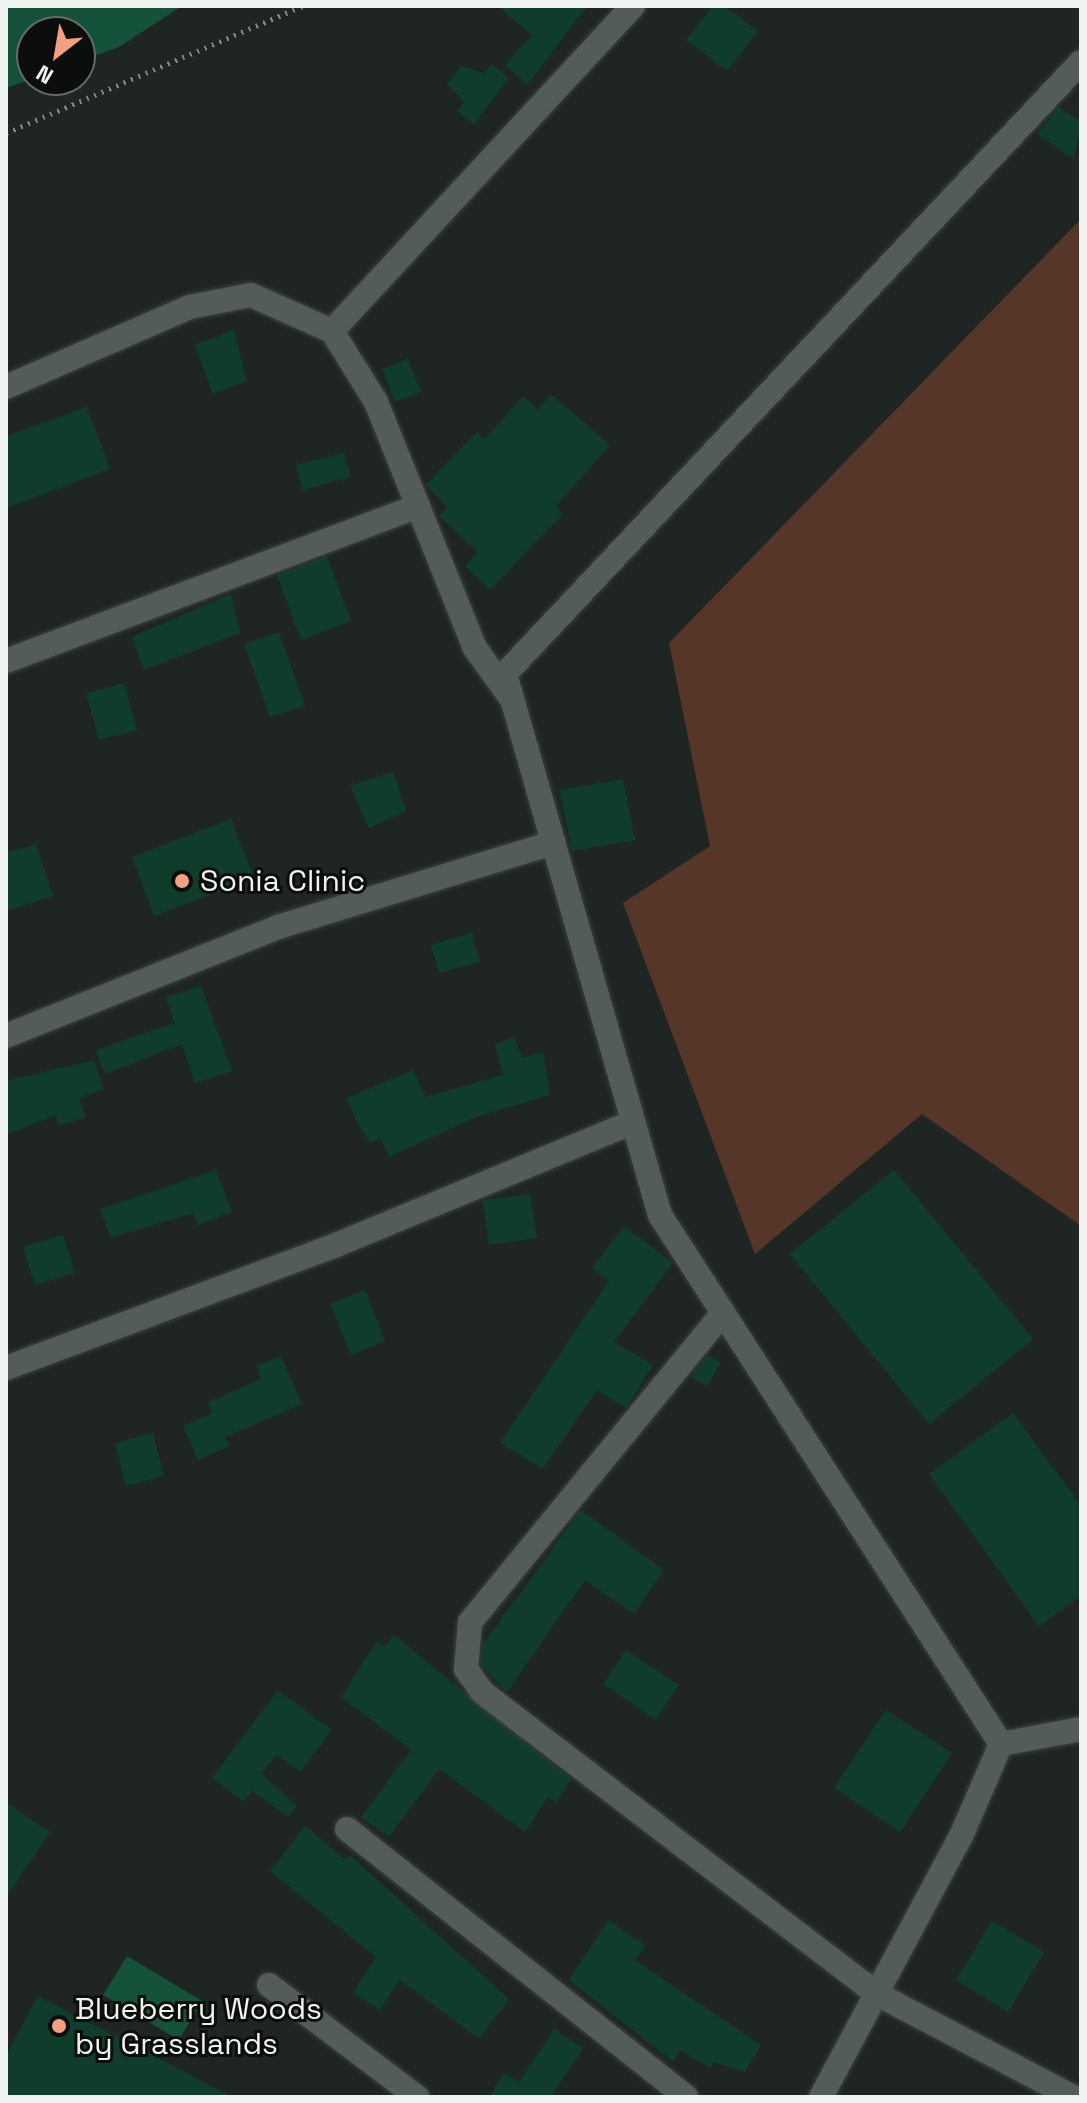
<!DOCTYPE html>
<style>
body{margin:0}
#map{position:relative;width:1087px;height:2103px;overflow:hidden;background:#1f2522;font-family:"Space Grotesk",sans-serif}
div>[style]{position:absolute}
.green>*{inset:0;background:#57362a}
.water>*{inset:0;background:#14523a}
.building>*{inset:0;background:#103d2b}
.path>*{height:5px;margin-top:-2.5px;transform-origin:0;background:repeating-linear-gradient(90deg,#828885 0 2px,transparent 0 8px)}
.roads{filter:drop-shadow(0 0 2px #3b413e) drop-shadow(0 0 2px #3b413e)}
.street>*{height:24px;margin:-12px;padding:0 12px;transform-origin:12px;border-radius:12px;background:#545c58}
.secondary>*{height:24px;margin:-12px;padding:0 12px;transform-origin:12px;border-radius:12px;background:#545c58}
.dots>*{width:22px;height:22px;translate:-50% -50%;box-sizing:border-box;border:4px solid #0b0e0c;border-radius:50%}
span{translate:-50% -50%;white-space:nowrap;text-align:center;line-height:1.15;-webkit-text-stroke:6px #0b0e0c;paint-order:stroke}
.poi-label{font-size:30px;color:#eff4f1}
.left{translate:0 -50%;text-align:left}
.frame{position:absolute;inset:0;border:8px solid #eff4f1;pointer-events:none}
.north{position:absolute;left:16px;top:16px;width:80px;height:80px;box-sizing:border-box;background:#0b0e0c;border:2px solid #666a68;border-radius:50%;rotate:211deg;font-size:22px;font-weight:700;line-height:32px;text-align:center;color:#eff4f1}
.north::after{content:'';display:block;margin:auto;width:28px;height:36px;background:#f3a082;clip-path:polygon(50% 0,100% 100%,50% 72%,0 100%)}
</style>
<div id="map">
<div class="green">
<div style="clip-path:polygon(1081px 219px,1081px 1226px,922px 1114px,755px 1254px,623px 903px,710px 846px,669px 643px)"></div>
</div>
<div class="water">
<div style="clip-path:polygon(6px 6px,182px 6px,119px 47px,80px 61px,80px 32px,32px 32px,32px 79px,6px 88px)"></div>
<div style="clip-path:polygon(127px 1956px,202px 2001px,179px 2040px,103px 1995px)"></div>
</div>
<div class="building">
<div style="clip-path:polygon(498px 6px,587px 6px,527px 85px,505px 65px,532px 35px)"></div>
<div style="clip-path:polygon(713px 6px,725px 6px,758px 31px,727px 71px,686px 40px)"></div>
<div style="clip-path:polygon(491px 64px,509px 78px,474px 124px,457px 111px,464px 102px,447px 84px,461px 66px,484px 73px)"></div>
<div style="clip-path:polygon(1059px 107px,1081px 122px,1074px 159px,1037px 134px)"></div>
<div style="clip-path:polygon(234px 330px,247px 381px,213px 394px,195px 345px)"></div>
<div style="clip-path:polygon(408px 359px,421px 392px,395px 402px,382px 369px)"></div>
<div style="clip-path:polygon(551px 394px,610px 445px,556px 506px,563px 514px,490px 590px,465px 566px,478px 552px,439px 516px,447px 507px,426px 485px,477px 432px,485px 439px,523px 396px,538px 409px)"></div>
<div style="clip-path:polygon(87px 407px,110px 469px,6px 508px,6px 436px)"></div>
<div style="clip-path:polygon(344px 453px,351px 477px,303px 490px,296px 465px)"></div>
<div style="clip-path:polygon(327px 556px,351px 621px,301px 640px,277px 575px)"></div>
<div style="clip-path:polygon(231px 594px,240px 633px,144px 670px,132px 637px)"></div>
<div style="clip-path:polygon(279px 632px,305px 706px,270px 717px,244px 644px)"></div>
<div style="clip-path:polygon(124px 683px,137px 730px,99px 740px,86px 693px)"></div>
<div style="clip-path:polygon(393px 772px,406px 811px,369px 828px,350px 786px)"></div>
<div style="clip-path:polygon(623px 779px,635px 840px,572px 851px,560px 790px)"></div>
<div style="clip-path:polygon(231px 819px,254px 878px,154px 916px,132px 857px)"></div>
<div style="clip-path:polygon(36px 844px,53px 896px,6px 911px,6px 853px)"></div>
<div style="clip-path:polygon(472px 933px,480px 962px,439px 973px,431px 945px)"></div>
<div style="clip-path:polygon(201px 986px,232px 1071px,195px 1083px,182px 1044px,105px 1074px,96px 1050px,175px 1023px,166px 997px)"></div>
<div style="clip-path:polygon(514px 1037px,522px 1058px,543px 1052px,550px 1095px,479px 1116px,389px 1157px,381px 1138px,370px 1143px,357px 1123px,347px 1098px,413px 1070px,425px 1097px,503px 1075px,495px 1044px)"></div>
<div style="clip-path:polygon(94px 1060px,104px 1090px,79px 1098px,86px 1117px,59px 1126px,55px 1115px,6px 1135px,6px 1081px)"></div>
<div style="clip-path:polygon(216px 1170px,232px 1212px,198px 1225px,193px 1213px,111px 1238px,100px 1209px)"></div>
<div style="clip-path:polygon(894px 1170px,1033px 1339px,929px 1424px,790px 1254px)"></div>
<div style="clip-path:polygon(530px 1194px,537px 1238px,489px 1245px,483px 1200px)"></div>
<div style="clip-path:polygon(624px 1226px,673px 1263px,614px 1342px,653px 1365px,626px 1408px,597px 1390px,543px 1469px,500px 1443px,609px 1281px,592px 1268px)"></div>
<div style="clip-path:polygon(63px 1235px,75px 1273px,35px 1285px,23px 1247px)"></div>
<div style="clip-path:polygon(365px 1290px,385px 1341px,351px 1355px,330px 1304px)"></div>
<div style="clip-path:polygon(708px 1355px,721px 1363px,707px 1386px,690px 1377px)"></div>
<div style="clip-path:polygon(281px 1356px,302px 1404px,225px 1437px,229px 1446px,198px 1460px,183px 1426px,213px 1413px,208px 1402px,261px 1379px,256px 1366px)"></div>
<div style="clip-path:polygon(1013px 1413px,1081px 1506px,1081px 1596px,1039px 1626px,929px 1474px)"></div>
<div style="clip-path:polygon(153px 1433px,164px 1476px,126px 1486px,115px 1443px)"></div>
<div style="clip-path:polygon(581px 1510px,664px 1570px,634px 1614px,585px 1580px,507px 1692px,481px 1665px,483px 1644px)"></div>
<div style="clip-path:polygon(394px 1635px,571px 1779px,557px 1802px,548px 1797px,525px 1832px,439px 1769px,389px 1837px,361px 1817px,411px 1750px,341px 1697px,377px 1641px,385px 1647px)"></div>
<div style="clip-path:polygon(626px 1650px,679px 1685px,656px 1720px,603px 1684px)"></div>
<div style="clip-path:polygon(278px 1690px,332px 1730px,300px 1772px,277px 1755px,261px 1773px,297px 1806px,288px 1817px,252px 1791px,244px 1802px,212px 1778px)"></div>
<div style="clip-path:polygon(886px 1710px,952px 1753px,900px 1832px,834px 1788px)"></div>
<div style="clip-path:polygon(6px 1802px,50px 1832px,6px 1897px)"></div>
<div style="clip-path:polygon(305px 1826px,346px 1860px,350px 1855px,509px 1999px,479px 2039px,400px 1980px,380px 2010px,353px 1993px,376px 1957px,270px 1871px)"></div>
<div style="clip-path:polygon(608px 1920px,645px 1945px,635px 1960px,761px 2045px,745px 2072px,714px 2062px,710px 2068px,680px 2050px,673px 2062px,569px 1980px)"></div>
<div style="clip-path:polygon(992px 1921px,1044px 1952px,1008px 2012px,956px 1980px)"></div>
<div style="clip-path:polygon(38px 1996px,233px 2097px,6px 2097px,6px 2056px)"></div>
<div style="clip-path:polygon(554px 2029px,583px 2048px,551px 2097px,490px 2097px,503px 2073px,519px 2082px)"></div>
</div>
<div class="path">
<div style="left:6px;top:133px;width:322px;rotate:-23.2deg"></div>
</div>
<div class="roads">
<div class="street">
<div style="left:332px;top:331px;width:443px;rotate:-47.2deg"></div>
<div style="left:6px;top:387px;width:201px;rotate:-23.5deg"></div>
<div style="left:190px;top:307px;width:62px;rotate:-11.1deg"></div>
<div style="left:251px;top:295px;width:89px;rotate:24deg"></div>
<div style="left:332px;top:331px;width:84px;rotate:58.2deg"></div>
<div style="left:376px;top:402px;width:265px;rotate:68.1deg"></div>
<div style="left:475px;top:648px;width:65px;rotate:54.4deg"></div>
<div style="left:6px;top:661px;width:440px;rotate:-20.6deg"></div>
<div style="left:6px;top:1036px;width:293px;rotate:-21.8deg"></div>
<div style="left:278px;top:927px;width:288px;rotate:-17deg"></div>
<div style="left:723px;top:1313px;width:399px;rotate:129.3deg"></div>
<div style="left:470px;top:1622px;width:47px;rotate:94.9deg"></div>
<div style="left:466px;top:1669px;width:28px;rotate:55deg"></div>
<div style="left:482px;top:1692px;width:495px;rotate:37.4deg"></div>
<div style="left:875px;top:1993px;width:224px;rotate:27.7deg"></div>
<div style="left:6px;top:1368px;width:352px;rotate:-20.4deg"></div>
<div style="left:336px;top:1245px;width:321px;rotate:-22.5deg"></div>
<div style="left:1001px;top:1744px;width:81px;rotate:-10.6deg"></div>
<div style="left:347px;top:1829px;width:432px;rotate:38.3deg"></div>
<div style="left:269px;top:1985px;width:186px;rotate:37.1deg"></div>
</div>
<div class="secondary">
<div style="left:821px;top:2097px;width:298px;rotate:-61.8deg"></div>
<div style="left:962px;top:1834px;width:98px;rotate:-66.6deg"></div>
<div style="left:1001px;top:1744px;width:629px;rotate:-122.81deg"></div>
<div style="left:660px;top:1215px;width:563px;rotate:-105.99deg"></div>
<div style="left:505px;top:674px;width:840px;rotate:-46.74deg"></div>
</div>
</div>
<div class="dots">
<div style="left:182px;top:881px;background:#f3a082"></div>
<div style="left:59px;top:2026px;background:#f3a082"></div>
</div>
<div class="poi-label">
<span class="left" style="left:200px;top:881px">Sonia Clinic</span>
<span class="left" style="left:75px;top:2026px">Blueberry Woods<br>by Grasslands</span>
</div>
<div class="frame"></div>
<div class="north">N</div>
</div>
